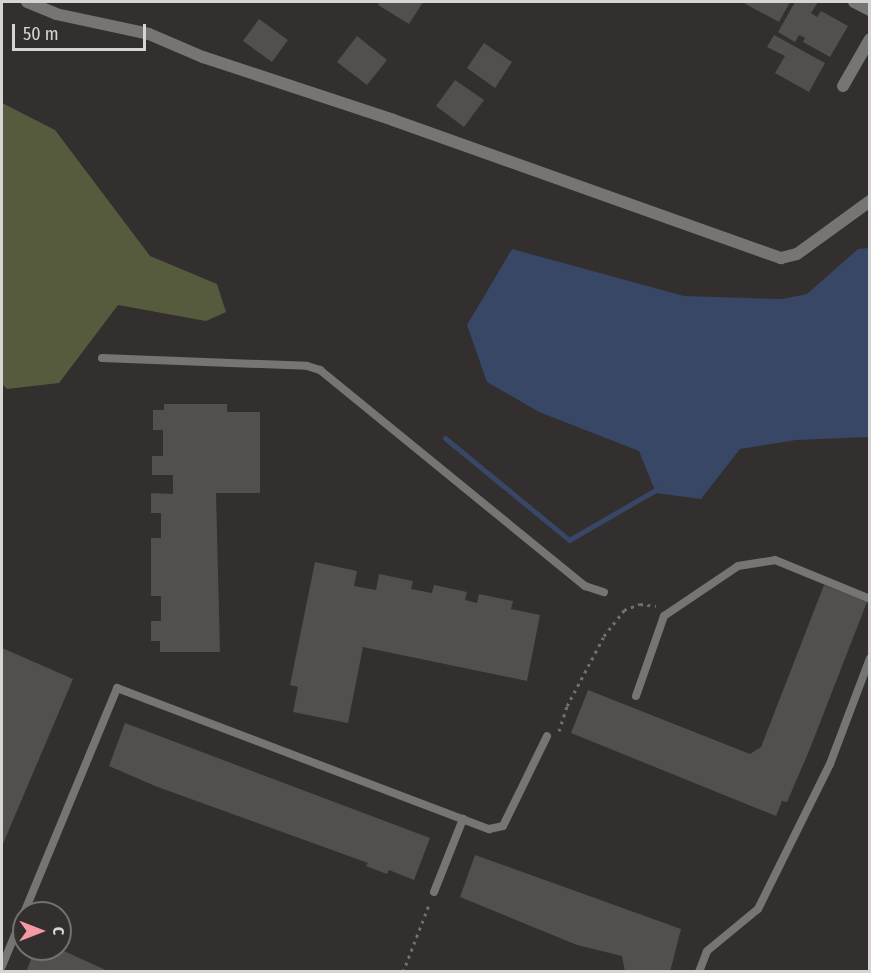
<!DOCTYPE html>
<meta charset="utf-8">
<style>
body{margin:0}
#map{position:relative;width:871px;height:973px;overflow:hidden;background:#322f2e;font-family:"Fira Sans Condensed",sans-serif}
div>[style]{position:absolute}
.green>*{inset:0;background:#575b3e}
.water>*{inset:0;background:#374765}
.stream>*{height:5px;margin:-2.5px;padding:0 2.5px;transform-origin:2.5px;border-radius:2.5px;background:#374765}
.building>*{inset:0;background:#534f4e}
.path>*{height:3px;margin-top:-1.5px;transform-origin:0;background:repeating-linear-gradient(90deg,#716e6d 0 3px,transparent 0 7.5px)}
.service>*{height:8px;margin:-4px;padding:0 4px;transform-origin:4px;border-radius:4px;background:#777574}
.minor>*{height:12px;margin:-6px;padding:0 6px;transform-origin:6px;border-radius:6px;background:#777574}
span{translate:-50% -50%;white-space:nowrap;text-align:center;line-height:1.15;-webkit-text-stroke:5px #322f2e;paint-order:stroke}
.frame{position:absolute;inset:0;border:3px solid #d7d5d4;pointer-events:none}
.north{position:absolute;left:12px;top:901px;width:60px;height:60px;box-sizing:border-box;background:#322f2e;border:2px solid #747170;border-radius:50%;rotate:90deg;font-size:16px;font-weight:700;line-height:24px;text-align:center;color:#d7d5d4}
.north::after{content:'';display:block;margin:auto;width:21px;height:27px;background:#f49aa5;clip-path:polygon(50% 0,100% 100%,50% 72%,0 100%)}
.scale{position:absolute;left:12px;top:24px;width:134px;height:27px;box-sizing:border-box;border:3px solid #d7d5d4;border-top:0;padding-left:8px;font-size:18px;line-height:21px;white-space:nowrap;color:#d7d5d4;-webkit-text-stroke:4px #322f2e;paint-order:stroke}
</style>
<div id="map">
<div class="green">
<div style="clip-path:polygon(2px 103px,55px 130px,150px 256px,217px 284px,226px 312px,206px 321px,118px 305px,59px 383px,7px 389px,2px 384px)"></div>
</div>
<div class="water">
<div style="clip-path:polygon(869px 248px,869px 437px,796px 440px,740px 449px,701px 499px,656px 493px,639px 451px,539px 412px,487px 382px,467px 325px,512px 249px,684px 296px,782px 299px,807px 294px,858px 249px)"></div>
</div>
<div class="stream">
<div style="left:445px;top:438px;width:161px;rotate:39.4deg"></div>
<div style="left:569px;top:540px;width:104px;rotate:-30deg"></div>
</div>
<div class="building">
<div style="clip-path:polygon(380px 2px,423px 2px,409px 24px,378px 5px)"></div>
<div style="clip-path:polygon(742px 2px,790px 2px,779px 22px)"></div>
<div style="clip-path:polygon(795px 2px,818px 2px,811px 13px,817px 17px,821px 11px,848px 26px,830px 57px,803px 42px,805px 38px,799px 35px,795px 42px,778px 32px)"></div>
<div style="clip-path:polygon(259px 19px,288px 40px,272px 62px,243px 41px)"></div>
<div style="clip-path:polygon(774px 35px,825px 63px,809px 92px,775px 73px,785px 56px,767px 47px)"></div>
<div style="clip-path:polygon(357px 36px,387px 60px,367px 85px,337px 62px)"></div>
<div style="clip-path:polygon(484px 43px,512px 62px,495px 88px,467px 68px)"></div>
<div style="clip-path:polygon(455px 80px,484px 100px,464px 127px,436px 106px)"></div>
<div style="clip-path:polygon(164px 404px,227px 404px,227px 412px,260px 412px,260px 493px,216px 493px,220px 652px,160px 652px,160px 641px,151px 641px,151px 621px,161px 621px,161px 596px,151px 596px,151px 538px,161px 538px,161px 513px,151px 513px,151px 493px,173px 494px,173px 475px,152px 475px,152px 456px,163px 456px,163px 430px,153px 430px,153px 410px,164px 410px)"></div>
<div style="clip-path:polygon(315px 562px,357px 571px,354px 586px,376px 590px,379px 574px,413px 581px,411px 589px,432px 593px,434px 585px,467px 592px,465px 600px,477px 603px,479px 594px,513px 601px,511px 609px,540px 615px,527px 681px,363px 647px,348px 723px,293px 712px,298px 687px,290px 685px)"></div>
<div style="clip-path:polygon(824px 585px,867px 602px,809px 751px,787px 802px,782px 801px,776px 816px,571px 733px,588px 690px,750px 754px,761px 747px)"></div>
<div style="clip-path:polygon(2px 648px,73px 679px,2px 846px)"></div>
<div style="clip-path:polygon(125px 723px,430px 838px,414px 880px,389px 870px,387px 874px,366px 866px,368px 863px,155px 786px,109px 766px)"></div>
<div style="clip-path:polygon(475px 855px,681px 929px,670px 972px,625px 972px,622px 956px,577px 945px,460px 897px)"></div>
<div style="clip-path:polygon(35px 949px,64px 951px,110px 972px,26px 972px)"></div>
</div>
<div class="path">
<div style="left:559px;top:731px;width:26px;rotate:-72deg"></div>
<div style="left:567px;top:706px;width:79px;rotate:-62.1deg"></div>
<div style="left:604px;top:636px;width:33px;rotate:-52deg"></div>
<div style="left:624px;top:610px;width:17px;rotate:-21deg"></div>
<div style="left:640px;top:604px;width:16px;rotate:7deg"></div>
<div style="left:403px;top:972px;width:75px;rotate:-68.9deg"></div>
</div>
<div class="service">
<div style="left:102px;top:358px;width:205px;rotate:2.2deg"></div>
<div style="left:307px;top:366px;width:14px;rotate:17deg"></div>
<div style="left:320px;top:370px;width:342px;rotate:39.2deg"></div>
<div style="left:585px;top:586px;width:20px;rotate:18deg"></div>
<div style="left:636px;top:696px;width:85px;rotate:-70.7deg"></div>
<div style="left:664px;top:616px;width:89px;rotate:-34deg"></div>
<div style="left:738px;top:566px;width:37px;rotate:-9deg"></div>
<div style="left:775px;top:560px;width:103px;rotate:22.3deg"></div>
<div style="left:434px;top:892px;width:79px;rotate:-68.3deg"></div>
<div style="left:2px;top:966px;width:301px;rotate:-67.5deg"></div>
<div style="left:117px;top:688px;width:398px;rotate:20.8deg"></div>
<div style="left:489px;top:829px;width:14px;rotate:-12deg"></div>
<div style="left:503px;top:826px;width:100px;rotate:-63.9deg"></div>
<div style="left:699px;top:972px;width:22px;rotate:-69deg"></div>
<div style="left:707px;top:951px;width:66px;rotate:-39.5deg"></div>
<div style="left:758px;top:909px;width:162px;rotate:-63.6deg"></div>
<div style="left:830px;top:764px;width:113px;rotate:-69.3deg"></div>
</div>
<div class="minor">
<div style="left:27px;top:2px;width:31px;rotate:22deg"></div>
<div style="left:56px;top:14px;width:95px;rotate:12.1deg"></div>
<div style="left:149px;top:34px;width:59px;rotate:23.1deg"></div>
<div style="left:203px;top:57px;width:200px;rotate:18.3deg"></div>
<div style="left:393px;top:120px;width:412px;rotate:19.6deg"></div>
<div style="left:781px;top:258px;width:16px;rotate:-14deg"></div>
<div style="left:797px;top:254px;width:90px;rotate:-36deg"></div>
<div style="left:854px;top:2px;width:18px;rotate:27deg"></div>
<div style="left:843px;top:86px;width:54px;rotate:-60.1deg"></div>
</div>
<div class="frame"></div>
<div class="north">С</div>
<div class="scale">50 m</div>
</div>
